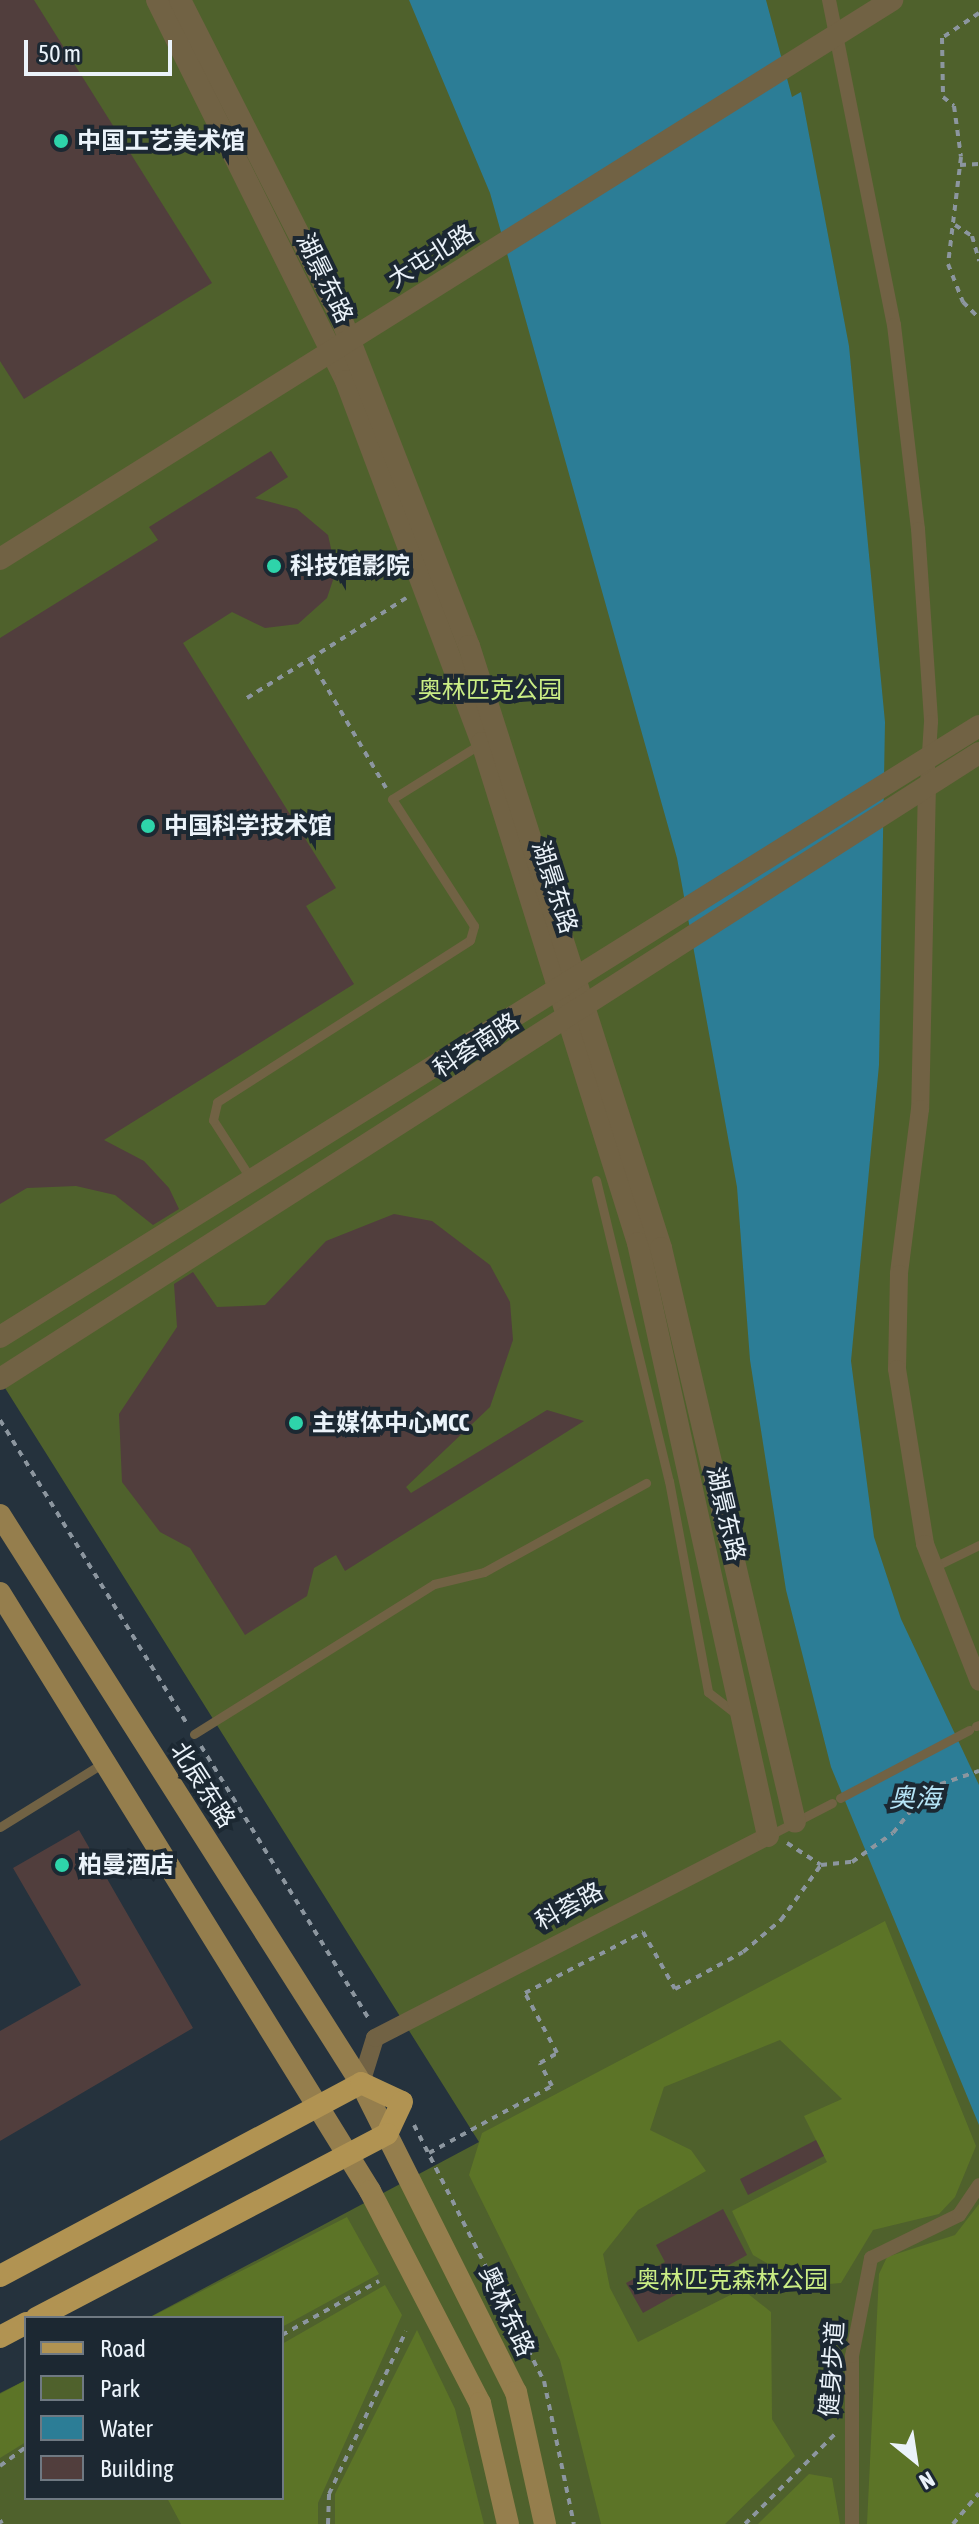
<!DOCTYPE html>
<meta charset="utf-8">
<style>
body{margin:0}
#map{position:relative;width:979px;height:2524px;overflow:hidden;background:#25323d;font-family:"Asap Condensed","Noto Sans SC",sans-serif}
div>[style]{position:absolute}
.green>*{inset:0;background:#4f612c}
.forest>*{inset:0;background:#5c7427}
.water>*{inset:0;background:#2c7d96}
.building>*{inset:0;background:#513e3d}
.path>*{height:4px;margin-top:-2px;transform-origin:0;background:repeating-linear-gradient(90deg,#8c969f 0 6px,transparent 0 12px)}
.service>*{height:9px;margin:-4.5px;padding:0 4.5px;transform-origin:4.5px;border-radius:4.5px;background:#716244}
.pedestrian>*{height:14px;margin:-7px;padding:0 7px;transform-origin:7px;border-radius:7px;background:#716244}
.minor>*{height:18px;margin:-9px;padding:0 9px;transform-origin:9px;border-radius:9px;background:#716244}
.tertiary>*{height:22px;margin:-11px;padding:0 11px;transform-origin:11px;border-radius:11px;background:#716244}
.secondary>*{height:22px;margin:-11px;padding:0 11px;transform-origin:11px;border-radius:11px;background:#957e4d}
.primary>*{height:22px;margin:-11px;padding:0 11px;transform-origin:11px;border-radius:11px;background:#b19352}
.dots>*{width:22px;height:22px;translate:-50% -50%;box-sizing:border-box;border:4px solid #1c2832;border-radius:50%}
span{translate:-50% -50%;white-space:nowrap;text-align:center;line-height:1.15;-webkit-text-stroke:8px #1c2832;paint-order:stroke}
.poi-label{font-size:24px;color:#ebf3fa;font-weight:700}
.left{translate:0 -50%;text-align:left}
.street-label{font-size:24px;color:#ebf3fa}
.park-label{font-size:24px;color:#caed85}
.water-label{font-size:26px;color:#b6e5f7;font-style:italic}
.legend{position:absolute;left:24px;top:2316px;width:260px;height:184px;box-sizing:border-box;background:#1c2832;border:2px solid #6f7982;margin:0;padding:10px 14px;list-style:none;font-size:24px;color:#ebf3fa}
.legend li{display:flex;align-items:center;gap:16px;height:40px}
.legend b{width:40px;border:2px solid #6f7982}
.north{position:absolute;left:875px;top:2420px;width:80px;height:80px;-webkit-text-stroke:6px #1c2832;paint-order:stroke;rotate:150deg;font-size:22px;font-weight:700;line-height:32px;text-align:center;color:#ebf3fa}
.north::after{content:'';display:block;margin:auto;width:28px;height:36px;background:#ebf3fa;clip-path:polygon(50% 0,100% 100%,50% 72%,0 100%)}
.scale{position:absolute;left:24px;top:40px;width:148px;height:36px;box-sizing:border-box;border:4px solid #ebf3fa;border-top:0;padding-left:10px;font-size:24px;line-height:28px;white-space:nowrap;color:#ebf3fa;-webkit-text-stroke:6px #1c2832;paint-order:stroke}
</style>
<div id="map">
<div class="green">
<div style="clip-path:polygon(0 0,979px 0,979px 2524px,0 2524px,0 2393px,26px 2380px,26px 2498px,282px 2498px,282px 2318px,148px 2318px,479px 2142px,0 1380px)"></div>
</div>
<div class="forest">
<div style="clip-path:polygon(885px 1921px,976px 2146px,955px 2197px,939px 2214px,873px 2230px,841px 2283px,805px 2286px,753px 2255px,732px 2211px,827px 2162px,804px 2116px,842px 2099px,780px 2040px,664px 2087px,650px 2130px,691px 2150px,706px 2171px,638px 2210px,603px 2254px,610px 2288px,638px 2342px,742px 2289px,771px 2312px,772px 2419px,795px 2456px,725px 2524px,601px 2524px,560px 2360px,469px 2175px,482px 2133px)"></div>
<div style="clip-path:polygon(979px 2204px,979px 2524px,867px 2524px,879px 2274px,887px 2257px,955px 2235px)"></div>
<div style="clip-path:polygon(347px 2217px,379px 2274px,282px 2327px,282px 2318px,149px 2318px)"></div>
<div style="clip-path:polygon(385px 2285px,402px 2315px,318px 2503px,318px 2524px,181px 2524px,167px 2498px,282px 2498px,282px 2344px)"></div>
<div style="clip-path:polygon(417px 2330px,455px 2409px,484px 2524px,335px 2524px,335px 2494px)"></div>
<div style="clip-path:polygon(26px 2380px,26px 2442px,0 2458px,0 2394px)"></div>
<div style="clip-path:polygon(809px 2474px,832px 2478px,840px 2524px,758px 2524px)"></div>
</div>
<div class="water">
<div style="clip-path:polygon(409px 0,766px 0,792px 97px,801px 92px,849px 346px,885px 722px,879px 1065px,851px 1361px,874px 1537px,901px 1619px,979px 1785px,979px 2125px,831px 1767px,786px 1590px,750px 1360px,737px 1187px,677px 858px,490px 193px)"></div>
</div>
<div class="building">
<div style="clip-path:polygon(0 0,34px 0,212px 283px,24px 399px,0 361px)"></div>
<div style="clip-path:polygon(271px 451px,288px 477px,255px 498px,297px 509px,328px 535px,336px 571px,327px 598px,298px 624px,265px 628px,232px 612px,183px 643px,336px 888px,306px 906px,354px 984px,104px 1140px,144px 1161px,169px 1188px,179px 1209px,153px 1225px,115px 1195px,76px 1186px,27px 1188px,0 1204px,0 638px,158px 540px,149px 527px)"></div>
<div style="clip-path:polygon(394px 1214px,432px 1221px,490px 1265px,510px 1302px,513px 1340px,490px 1407px,406px 1487px,411px 1493px,547px 1410px,584px 1421px,345px 1571px,336px 1555px,314px 1568px,307px 1596px,245px 1635px,190px 1548px,160px 1532px,122px 1482px,119px 1414px,177px 1327px,174px 1284px,193px 1272px,217px 1307px,265px 1305px,326px 1241px)"></div>
<div style="clip-path:polygon(79px 1830px,193px 2028px,0 2141px,0 2031px,81px 1985px,13px 1868px)"></div>
<div style="clip-path:polygon(816px 2140px,824px 2156px,748px 2195px,740px 2179px)"></div>
<div style="clip-path:polygon(723px 2209px,747px 2255px,643px 2313px,626px 2283px,665px 2262px,656px 2245px)"></div>
</div>
<div class="path">
<div style="left:979px;top:13px;width:45px;rotate:146deg"></div>
<div style="left:942px;top:38px;width:59px;rotate:89deg"></div>
<div style="left:943px;top:97px;width:14px;rotate:39deg"></div>
<div style="left:954px;top:106px;width:51px;rotate:82.2deg"></div>
<div style="left:961px;top:157px;width:108px;rotate:96.9deg"></div>
<div style="left:948px;top:264px;width:41px;rotate:68.5deg"></div>
<div style="left:963px;top:302px;width:23px;rotate:45deg"></div>
<div style="left:960px;top:165px;width:19px;rotate:-3deg"></div>
<div style="left:955px;top:225px;width:20px;rotate:33deg"></div>
<div style="left:972px;top:236px;width:26px;rotate:74deg"></div>
<div style="left:247px;top:698px;width:74px;rotate:-31.8deg"></div>
<div style="left:386px;top:788px;width:150px;rotate:-120.5deg"></div>
<div style="left:310px;top:659px;width:114px;rotate:-32.4deg"></div>
<div style="left:0;top:1420px;width:358px;rotate:58.4deg"></div>
<div style="left:201px;top:1746px;width:323px;rotate:58.4deg"></div>
<div style="left:787px;top:1843px;width:40px;rotate:32.9deg"></div>
<div style="left:821px;top:1865px;width:31px;rotate:-6deg"></div>
<div style="left:852px;top:1862px;width:50px;rotate:-35.3deg"></div>
<div style="left:893px;top:1833px;width:58px;rotate:-51.3deg"></div>
<div style="left:929px;top:1788px;width:53px;rotate:-18.8deg"></div>
<div style="left:414px;top:2125px;width:287px;rotate:63.1deg"></div>
<div style="left:544px;top:2381px;width:146px;rotate:78.2deg"></div>
<div style="left:429px;top:2153px;width:140px;rotate:-28.6deg"></div>
<div style="left:552px;top:2086px;width:26px;rotate:-118deg"></div>
<div style="left:540px;top:2063px;width:20px;rotate:-30deg"></div>
<div style="left:557px;top:2053px;width:68px;rotate:-118.1deg"></div>
<div style="left:525px;top:1993px;width:133px;rotate:-27.3deg"></div>
<div style="left:643px;top:1932px;width:65px;rotate:60.7deg"></div>
<div style="left:675px;top:1989px;width:77px;rotate:-28.6deg"></div>
<div style="left:743px;top:1952px;width:50px;rotate:-40.1deg"></div>
<div style="left:781px;top:1920px;width:68px;rotate:-54deg"></div>
<div style="left:282px;top:2335px;width:111px;rotate:-29.1deg"></div>
<div style="left:0;top:2466px;width:32px;rotate:-36deg"></div>
<div style="left:0;top:2520px;width:4px;rotate:63deg"></div>
<div style="left:328px;top:2524px;width:30px;rotate:-88deg"></div>
<div style="left:329px;top:2494px;width:180px;rotate:-64.7deg"></div>
<div style="left:745px;top:2524px;width:130px;rotate:-45deg"></div>
<div style="left:953px;top:2524px;width:40px;rotate:-50deg"></div>
</div>
<div class="service">
<div style="left:251px;top:1179px;width:70px;rotate:-122.8deg"></div>
<div style="left:213px;top:1120px;width:18px;rotate:-77deg"></div>
<div style="left:217px;top:1102px;width:300px;rotate:-32.6deg"></div>
<div style="left:470px;top:940px;width:15px;rotate:-74deg"></div>
<div style="left:474px;top:926px;width:151px;rotate:-122.8deg"></div>
<div style="left:392px;top:799px;width:106px;rotate:-31.9deg"></div>
<div style="left:596px;top:1180px;width:310px;rotate:76.4deg"></div>
<div style="left:669px;top:1481px;width:215px;rotate:79.5deg"></div>
<div style="left:708px;top:1692px;width:36px;rotate:38deg"></div>
<div style="left:934px;top:1567px;width:50px;rotate:-26.1deg"></div>
<div style="left:976px;top:1726px;width:3px;rotate:-18deg"></div>
<div style="left:194px;top:1734px;width:283px;rotate:-32deg"></div>
<div style="left:434px;top:1584px;width:51px;rotate:-13.5deg"></div>
<div style="left:484px;top:1572px;width:185px;rotate:-28.8deg"></div>
<div style="left:840px;top:1798px;width:146px;rotate:-27.8deg"></div>
<div style="left:0;top:1827px;width:123px;rotate:-31.8deg"></div>
<div style="left:768px;top:1836px;width:72px;rotate:-27.3deg"></div>
</div>
<div class="pedestrian">
<div style="left:829px;top:0;width:331px;rotate:78.7deg"></div>
<div style="left:894px;top:325px;width:205px;rotate:83.3deg"></div>
<div style="left:918px;top:529px;width:193px;rotate:86.1deg"></div>
<div style="left:931px;top:722px;width:62px;rotate:93.7deg"></div>
<div style="left:852px;top:2524px;width:168px;rotate:-90deg"></div>
<div style="left:852px;top:2356px;width:100px;rotate:-79deg"></div>
<div style="left:871px;top:2258px;width:98px;rotate:-26deg"></div>
<div style="left:959px;top:2215px;width:36px;rotate:-56deg"></div>
</div>
<div class="minor">
<div style="left:927px;top:784px;width:325px;rotate:91.2deg"></div>
<div style="left:920px;top:1109px;width:166px;rotate:97.3deg"></div>
<div style="left:899px;top:1274px;width:95px;rotate:91.2deg"></div>
<div style="left:897px;top:1369px;width:177px;rotate:80.9deg"></div>
<div style="left:925px;top:1544px;width:148px;rotate:68.6deg"></div>
<div style="left:361px;top:2083px;width:47px;rotate:-72.7deg"></div>
<div style="left:375px;top:2038px;width:442px;rotate:-27.2deg"></div>
</div>
<div class="tertiary">
<div style="left:157px;top:0;width:425px;rotate:63.6deg"></div>
<div style="left:346px;top:381px;width:387px;rotate:69.4deg"></div>
<div style="left:482px;top:743px;width:524px;rotate:72.67deg"></div>
<div style="left:638px;top:1243px;width:607px;rotate:77.63deg"></div>
<div style="left:180px;top:0;width:356px;rotate:63.1deg"></div>
<div style="left:341px;top:318px;width:352px;rotate:68.7deg"></div>
<div style="left:469px;top:646px;width:632px;rotate:72.31deg"></div>
<div style="left:661px;top:1248px;width:589px;rotate:76.86deg"></div>
<div style="left:0;top:559px;width:1053px;rotate:-32.07deg"></div>
<div style="left:0;top:1337px;width:1154px;rotate:-31.97deg"></div>
<div style="left:0;top:1379px;width:1162px;rotate:-32.6deg"></div>
</div>
<div class="secondary">
<div style="left:0;top:1515px;width:673px;rotate:57.56deg"></div>
<div style="left:361px;top:2083px;width:346px;rotate:63.4deg"></div>
<div style="left:516px;top:2392px;width:135px;rotate:77.6deg"></div>
<div style="left:0;top:1593px;width:703px;rotate:58.25deg"></div>
<div style="left:370px;top:2191px;width:239px;rotate:62.6deg"></div>
<div style="left:480px;top:2403px;width:124px;rotate:77deg"></div>
</div>
<div class="primary">
<div style="left:0;top:2276px;width:409px;rotate:-28.1deg"></div>
<div style="left:361px;top:2083px;width:45px;rotate:24.9deg"></div>
<div style="left:402px;top:2102px;width:35px;rotate:115deg"></div>
<div style="left:387px;top:2134px;width:396px;rotate:152.3deg"></div>
<div style="left:0;top:2337px;width:30px;rotate:-28deg"></div>
</div>
<div class="dots">
<div style="left:61px;top:141px;background:#2ed4aa"></div>
<div style="left:274px;top:566px;background:#2ed4aa"></div>
<div style="left:148px;top:826px;background:#2ed4aa"></div>
<div style="left:296px;top:1423px;background:#2ed4aa"></div>
<div style="left:62px;top:1865px;background:#2ed4aa"></div>
</div>
<div class="poi-label">
<span class="left" style="left:77px;top:141px">中国工艺美术馆</span>
<span class="left" style="left:290px;top:566px">科技馆影院</span>
<span class="left" style="left:164px;top:826px">中国科学技术馆</span>
<span class="left" style="left:312px;top:1423px">主媒体中心MCC</span>
<span class="left" style="left:78px;top:1865px">柏曼酒店</span>
</div>
<div class="street-label">
<span style="left:431px;top:256px;rotate:-32deg">大屯北路</span>
<span style="left:325px;top:278px;rotate:64deg">湖景东路</span>
<span style="left:555px;top:887px;rotate:72deg">湖景东路</span>
<span style="left:476px;top:1045px;rotate:-33deg">科荟南路</span>
<span style="left:726px;top:1514px;rotate:77deg">湖景东路</span>
<span style="left:203px;top:1785px;rotate:57deg">北辰东路</span>
<span style="left:569px;top:1906px;rotate:-28deg">科荟路</span>
<span style="left:507px;top:2311px;rotate:65deg">奥林东路</span>
<span style="left:832px;top:2369px;rotate:-86deg">健身步道</span>
</div>
<div class="park-label">
<span style="left:490px;top:690px">奥林匹克公园</span>
<span style="left:732px;top:2280px">奥林匹克森林公园</span>
</div>
<div class="water-label">
<span style="left:915px;top:1799px">奥海</span>
</div>
<ul class="legend">
<li><b style="height:10px;background:#b19352"></b>Road</li>
<li><b style="height:22px;background:#4f612c"></b>Park</li>
<li><b style="height:22px;background:#2c7d96"></b>Water</li>
<li><b style="height:22px;background:#513e3d"></b>Building</li>
</ul>
<div class="north">N</div>
<div class="scale">50 m</div>
</div>
